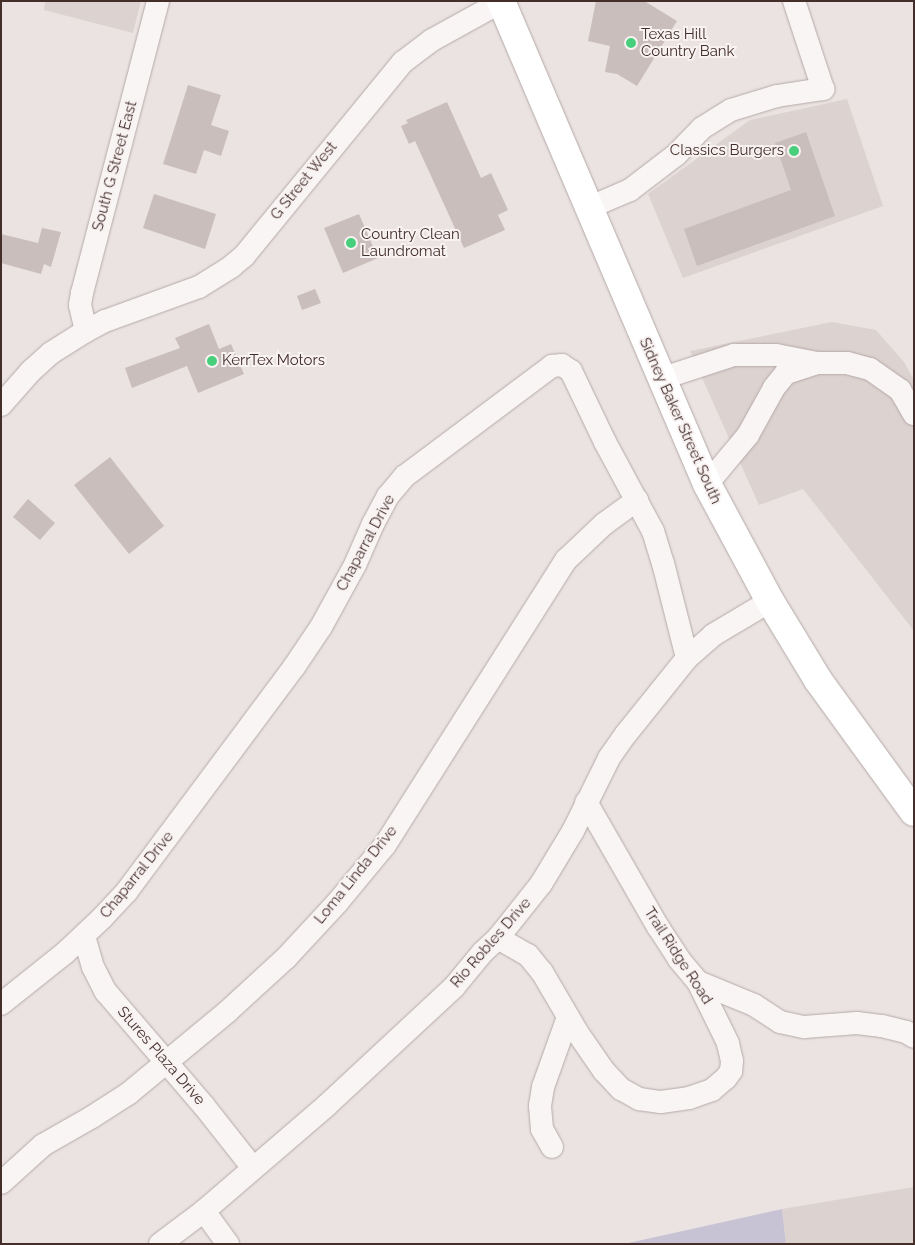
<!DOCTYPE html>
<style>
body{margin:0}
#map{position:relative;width:915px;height:1245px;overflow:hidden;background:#eae3e2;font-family:Raleway,sans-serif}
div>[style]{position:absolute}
.built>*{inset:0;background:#dcd2d0}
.green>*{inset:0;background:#c8c3d4}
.building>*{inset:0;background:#cabebc}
.roads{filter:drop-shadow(0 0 1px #b5a9a7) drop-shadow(0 0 1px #b5a9a7)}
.minor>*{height:22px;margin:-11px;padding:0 11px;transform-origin:11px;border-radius:11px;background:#f9f5f5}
.major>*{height:28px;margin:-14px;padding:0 14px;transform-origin:14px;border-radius:14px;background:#fff}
.dots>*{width:14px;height:14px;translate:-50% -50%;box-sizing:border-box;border:2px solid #f8f2f2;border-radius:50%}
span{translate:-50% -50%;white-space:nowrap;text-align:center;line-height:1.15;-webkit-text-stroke:4px #f8f2f2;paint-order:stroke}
.poi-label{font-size:15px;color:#432e2a}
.left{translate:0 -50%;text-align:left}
.right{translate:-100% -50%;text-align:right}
.street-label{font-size:15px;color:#432e2a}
.frame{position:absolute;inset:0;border:2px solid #432e2a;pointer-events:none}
</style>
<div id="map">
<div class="built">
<div style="clip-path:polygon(45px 1px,141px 1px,133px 33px,44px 10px)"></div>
<div style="clip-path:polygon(847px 99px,883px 206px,683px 278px,648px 194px,750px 120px)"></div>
<div style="clip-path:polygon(832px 322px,876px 330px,904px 362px,914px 380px,914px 631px,803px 489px,759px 505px,690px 351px)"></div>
<div style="clip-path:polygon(914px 1187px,914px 1244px,786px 1244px,782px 1209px)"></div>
</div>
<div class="green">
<div style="clip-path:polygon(782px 1209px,786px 1244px,624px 1244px)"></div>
</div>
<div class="building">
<div style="clip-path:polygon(596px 1px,646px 2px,677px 21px,637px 86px,617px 74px,605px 72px,610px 46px,588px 41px)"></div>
<div style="clip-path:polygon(188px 85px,221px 95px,211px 125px,229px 131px,221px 156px,204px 150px,196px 174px,163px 164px)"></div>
<div style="clip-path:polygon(447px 102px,481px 178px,491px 173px,508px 210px,498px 215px,505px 230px,464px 248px,415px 141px,409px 144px,401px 126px,408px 123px,406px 120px)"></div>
<div style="clip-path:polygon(806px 132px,835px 216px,697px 266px,684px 229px,791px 190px,775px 143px)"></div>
<div style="clip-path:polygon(154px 194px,216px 214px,205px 249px,143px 228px)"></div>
<div style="clip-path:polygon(359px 214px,378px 258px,343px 273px,324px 228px)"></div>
<div style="clip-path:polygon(42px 228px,61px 232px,51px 267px,44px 264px,41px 274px,1px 263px,1px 234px,38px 243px)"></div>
<div style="clip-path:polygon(315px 289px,321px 303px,302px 310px,297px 296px)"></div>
<div style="clip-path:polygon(209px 324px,219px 349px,231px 344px,244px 374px,198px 393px,187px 366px,132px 388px,125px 368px,180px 348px,175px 338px)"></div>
<div style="clip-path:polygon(110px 457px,164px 526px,129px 554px,74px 485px)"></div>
<div style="clip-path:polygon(28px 499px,55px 523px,40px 540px,13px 517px)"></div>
</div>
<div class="roads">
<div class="minor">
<div style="left:588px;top:208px;width:46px;rotate:-23.2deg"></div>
<div style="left:630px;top:190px;width:58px;rotate:-37.3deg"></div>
<div style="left:676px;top:155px;width:37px;rotate:-46deg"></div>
<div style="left:702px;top:128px;width:34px;rotate:-32deg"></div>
<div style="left:731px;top:110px;width:48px;rotate:-16.9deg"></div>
<div style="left:777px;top:96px;width:47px;rotate:-8.7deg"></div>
<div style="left:823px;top:89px;width:93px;rotate:-108.2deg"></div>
<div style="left:86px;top:331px;width:27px;rotate:-103deg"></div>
<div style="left:80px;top:305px;width:12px;rotate:-81deg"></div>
<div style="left:82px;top:293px;width:302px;rotate:-75.4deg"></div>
<div style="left:817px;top:363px;width:30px"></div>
<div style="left:847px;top:363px;width:24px;rotate:15deg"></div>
<div style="left:870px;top:369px;width:37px;rotate:35deg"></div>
<div style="left:900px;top:390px;width:28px;rotate:60deg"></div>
<div style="left:660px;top:379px;width:78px;rotate:-18deg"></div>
<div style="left:734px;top:355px;width:42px"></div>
<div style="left:776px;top:355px;width:42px;rotate:11deg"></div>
<div style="left:817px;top:363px;width:33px;rotate:162deg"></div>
<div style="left:786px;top:373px;width:19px;rotate:129deg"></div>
<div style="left:774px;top:388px;width:54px;rotate:119deg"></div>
<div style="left:748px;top:435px;width:64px;rotate:129.9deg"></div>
<div style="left:1px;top:405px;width:45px;rotate:-48.6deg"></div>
<div style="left:31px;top:371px;width:27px;rotate:-42deg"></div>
<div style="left:51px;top:353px;width:41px;rotate:-32.2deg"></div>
<div style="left:86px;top:331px;width:21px;rotate:-28deg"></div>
<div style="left:105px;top:321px;width:100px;rotate:-19.9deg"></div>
<div style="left:199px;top:287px;width:39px;rotate:-32deg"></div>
<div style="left:232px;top:266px;width:16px;rotate:-40deg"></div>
<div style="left:244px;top:256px;width:251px;rotate:-50.7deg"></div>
<div style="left:403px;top:62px;width:36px;rotate:-37deg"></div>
<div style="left:432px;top:40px;width:81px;rotate:-28.8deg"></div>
<div style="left:84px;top:936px;width:32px;rotate:74deg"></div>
<div style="left:93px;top:967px;width:28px;rotate:63deg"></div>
<div style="left:106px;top:992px;width:150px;rotate:49.3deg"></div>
<div style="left:204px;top:1106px;width:79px;rotate:51.7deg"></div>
<div style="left:498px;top:938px;width:34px;rotate:30deg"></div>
<div style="left:528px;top:955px;width:22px;rotate:51deg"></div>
<div style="left:542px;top:972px;width:69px;rotate:59.7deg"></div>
<div style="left:577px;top:1032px;width:47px;rotate:55.3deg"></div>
<div style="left:604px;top:1071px;width:25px;rotate:47deg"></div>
<div style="left:621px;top:1089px;width:21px;rotate:29deg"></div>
<div style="left:639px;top:1099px;width:22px;rotate:8deg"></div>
<div style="left:661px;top:1102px;width:28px;rotate:-8deg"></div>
<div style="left:689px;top:1098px;width:24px;rotate:-19deg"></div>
<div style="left:712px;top:1090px;width:18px;rotate:-41deg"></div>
<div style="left:726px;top:1078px;width:9px;rotate:-54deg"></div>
<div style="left:731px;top:1071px;width:10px;rotate:-84deg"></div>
<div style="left:732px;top:1061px;width:18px;rotate:-103deg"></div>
<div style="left:728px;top:1043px;width:68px;rotate:-116.2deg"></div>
<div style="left:698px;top:982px;width:30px;rotate:-130deg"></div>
<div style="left:679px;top:959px;width:38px;rotate:-123deg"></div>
<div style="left:658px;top:927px;width:144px;rotate:-119.9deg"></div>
<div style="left:698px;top:982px;width:61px;rotate:22.3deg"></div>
<div style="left:754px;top:1005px;width:31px;rotate:33deg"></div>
<div style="left:780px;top:1022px;width:25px;rotate:12deg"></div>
<div style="left:804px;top:1027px;width:53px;rotate:-4.3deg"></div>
<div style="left:857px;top:1023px;width:25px;rotate:7deg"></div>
<div style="left:882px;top:1026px;width:25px;rotate:14deg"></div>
<div style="left:906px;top:1032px;width:9px;rotate:32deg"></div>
<div style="left:1px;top:1004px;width:82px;rotate:-38.6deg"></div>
<div style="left:65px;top:953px;width:51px;rotate:-43.4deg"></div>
<div style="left:102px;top:918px;width:37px;rotate:-47deg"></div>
<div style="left:127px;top:891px;width:279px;rotate:-53.3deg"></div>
<div style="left:294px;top:667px;width:48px;rotate:-56deg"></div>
<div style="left:321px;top:627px;width:71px;rotate:-61.3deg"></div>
<div style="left:355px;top:565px;width:45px;rotate:-66.3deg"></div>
<div style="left:373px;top:524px;width:32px;rotate:-62deg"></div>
<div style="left:388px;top:496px;width:26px;rotate:-50deg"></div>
<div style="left:405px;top:476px;width:184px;rotate:-36.8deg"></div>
<div style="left:552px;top:366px;width:10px;rotate:-6deg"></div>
<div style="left:562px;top:365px;width:11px;rotate:34deg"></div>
<div style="left:571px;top:371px;width:79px;rotate:64.4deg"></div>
<div style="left:605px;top:442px;width:101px;rotate:61.7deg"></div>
<div style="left:653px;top:531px;width:34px;rotate:73deg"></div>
<div style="left:663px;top:563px;width:98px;rotate:75.8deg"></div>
<div style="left:552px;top:1147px;width:21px;rotate:-119deg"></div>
<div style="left:542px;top:1129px;width:23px;rotate:-95deg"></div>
<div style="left:540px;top:1106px;width:19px;rotate:-81deg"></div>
<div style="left:543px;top:1087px;width:74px;rotate:-70.3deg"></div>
<div style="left:1px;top:1183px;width:57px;rotate:-42.1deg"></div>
<div style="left:43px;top:1145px;width:56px;rotate:-29.7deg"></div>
<div style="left:92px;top:1117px;width:43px;rotate:-32.6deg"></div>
<div style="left:128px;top:1094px;width:129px;rotate:-39.6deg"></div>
<div style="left:227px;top:1012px;width:80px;rotate:-42.5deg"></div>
<div style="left:286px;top:958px;width:75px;rotate:-47.2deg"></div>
<div style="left:337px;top:903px;width:75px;rotate:-50.4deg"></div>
<div style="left:385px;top:845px;width:338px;rotate:-57.6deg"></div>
<div style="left:566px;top:560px;width:52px;rotate:-43.5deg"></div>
<div style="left:604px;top:524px;width:41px;rotate:-36deg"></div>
<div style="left:204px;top:1211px;width:41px;rotate:54deg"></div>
<div style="left:160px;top:1244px;width:55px;rotate:-36.9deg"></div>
<div style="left:204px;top:1211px;width:161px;rotate:-40.7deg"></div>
<div style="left:326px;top:1106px;width:175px;rotate:-42.9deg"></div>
<div style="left:454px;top:987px;width:45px;rotate:-50.4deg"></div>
<div style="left:483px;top:952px;width:21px;rotate:-43deg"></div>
<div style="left:498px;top:938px;width:69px;rotate:-51.5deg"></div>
<div style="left:541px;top:884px;width:62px;rotate:-58.9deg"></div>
<div style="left:573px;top:831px;width:81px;rotate:-63.7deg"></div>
<div style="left:609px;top:758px;width:29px;rotate:-55deg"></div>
<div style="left:626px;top:734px;width:97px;rotate:-51.2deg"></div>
<div style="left:687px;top:658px;width:35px;rotate:-41deg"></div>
<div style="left:713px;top:635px;width:66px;rotate:-30.8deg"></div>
</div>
<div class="major">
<div style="left:501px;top:1px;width:525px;rotate:66.9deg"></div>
<div style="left:707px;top:484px;width:133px;rotate:61.7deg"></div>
<div style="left:770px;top:601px;width:92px;rotate:58.7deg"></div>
<div style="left:818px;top:680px;width:163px;rotate:54deg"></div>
</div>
</div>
<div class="dots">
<div style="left:631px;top:43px;background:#47cf7c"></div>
<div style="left:794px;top:151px;background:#47cf7c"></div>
<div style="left:351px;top:243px;background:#47cf7c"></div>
<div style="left:212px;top:361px;background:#47cf7c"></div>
</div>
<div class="poi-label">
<span class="left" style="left:641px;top:43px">Texas Hill<br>Country Bank</span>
<span class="right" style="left:784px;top:151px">Classics Burgers</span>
<span class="left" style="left:361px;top:243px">Country Clean<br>Laundromat</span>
<span class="left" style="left:222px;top:361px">KerrTex Motors</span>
</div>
<div class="street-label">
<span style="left:115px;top:166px;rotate:-75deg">South G Street East</span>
<span style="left:304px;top:181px;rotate:-51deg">G Street West</span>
<span style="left:680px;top:421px;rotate:66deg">Sidney Baker Street South</span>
<span style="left:366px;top:543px;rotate:-62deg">Chaparral Drive</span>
<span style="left:137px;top:875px;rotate:-51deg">Chaparral Drive</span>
<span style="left:356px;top:875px;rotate:-51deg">Loma Linda Drive</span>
<span style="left:491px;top:943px;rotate:-49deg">Rio Robles Drive</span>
<span style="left:678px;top:956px;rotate:57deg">Trail Ridge Road</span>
<span style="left:161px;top:1056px;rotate:49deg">Stures Plaza Drive</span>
</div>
<div class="frame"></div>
</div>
